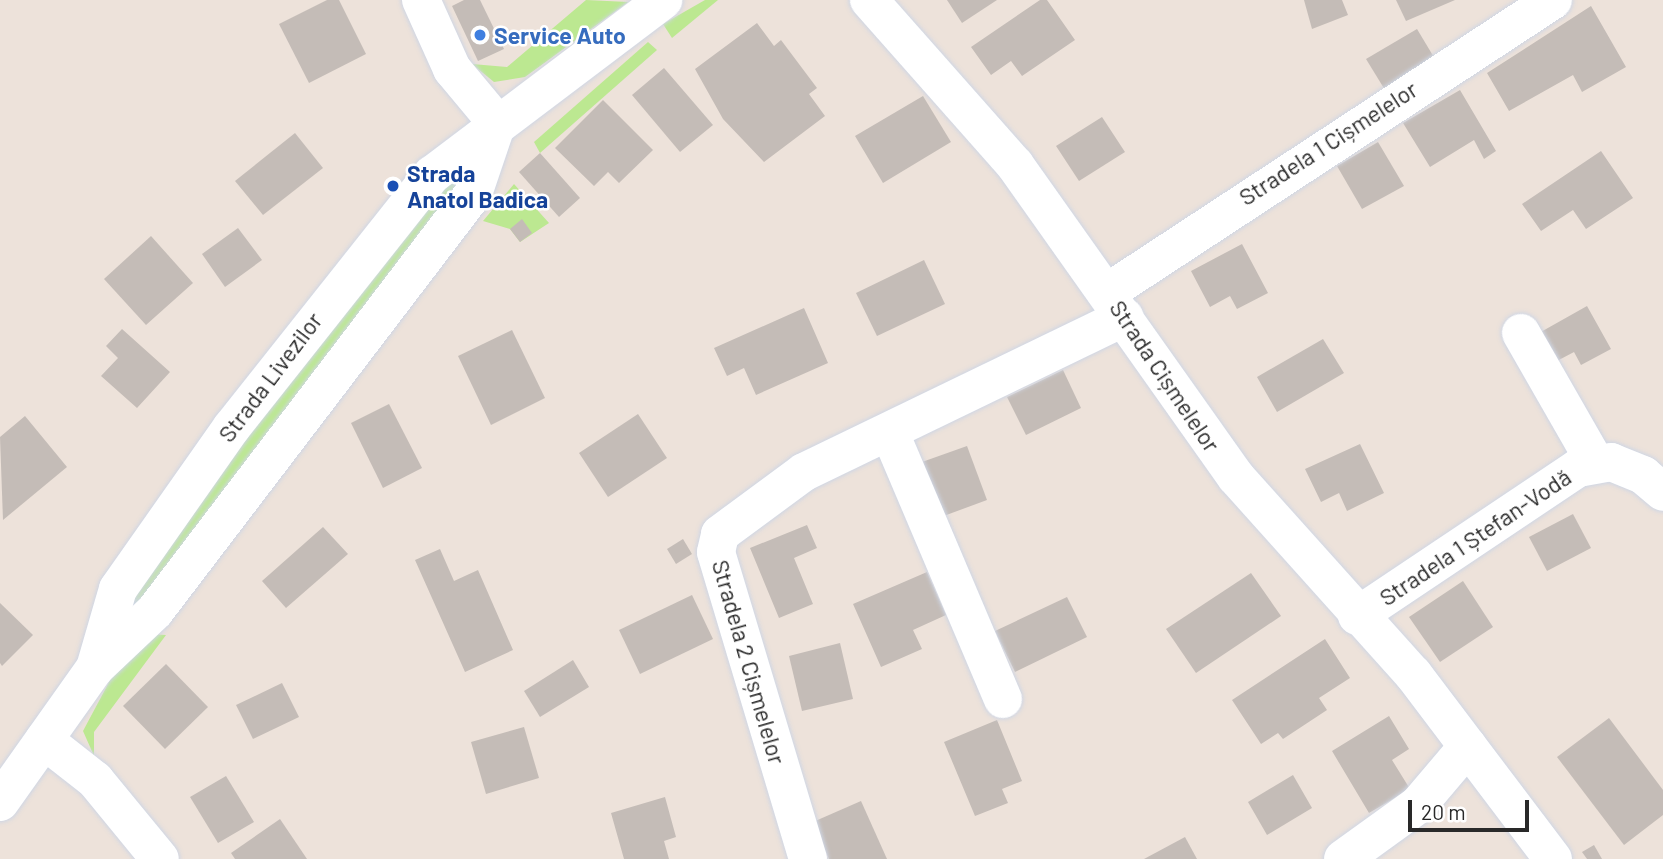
<!DOCTYPE html>
<meta charset="utf-8">
<style>
body{margin:0}
#map{position:relative;width:1663px;height:859px;overflow:hidden;background:#ede2da;font-family:Barlow,sans-serif}
div>[style]{position:absolute}
.green>*{inset:0;background:#bce891}
.building>*{inset:0;background:#c4bcb7}
.roads{filter:drop-shadow(0 0 2px #cfd6e4) drop-shadow(0 0 2px #cfd6e4)}
.minor>*{height:38px;margin:-19px;padding:0 19px;transform-origin:19px;border-radius:19px;background:#fff}
.dots>*{width:19px;height:19px;translate:-50% -50%;box-sizing:border-box;border:4px solid #fff;border-radius:50%}
span{translate:-50% -50%;white-space:nowrap;text-align:center;line-height:1.15;-webkit-text-stroke:5px #fff;paint-order:stroke}
.shop-label{font-size:23px;color:#366cbe;font-weight:700}
.left{translate:0 -50%;text-align:left}
.street-label{font-size:23px;color:#292929}
.transit-label{font-size:23px;color:#164399;font-weight:700}
.scale{position:absolute;left:1408px;top:800px;width:121px;height:32px;box-sizing:border-box;border:4px solid #292929;border-top:0;padding-left:9px;font-size:21px;line-height:24px;white-space:nowrap;color:#292929;-webkit-text-stroke:5px #fff;paint-order:stroke}
</style>
<div id="map">
<div class="green">
<div style="clip-path:polygon(586px 0,628px 2px,525px 77px,494px 82px,472px 64px,507px 67px)"></div>
<div style="clip-path:polygon(705px 0,718px 0,672px 38px,663px 24px)"></div>
<div style="clip-path:polygon(648px 42px,657px 50px,540px 153px,534px 142px)"></div>
<div style="clip-path:polygon(450px 181px,459px 189px,135px 611px,121px 616px,216px 467px)"></div>
<div style="clip-path:polygon(514px 184px,549px 223px,520px 242px,510px 229px,483px 221px)"></div>
<div style="clip-path:polygon(147px 634px,166px 635px,94px 732px,94px 756px,83px 731px,124px 654px)"></div>
</div>
<div class="building">
<div style="clip-path:polygon(327px 0,339px 0,366px 54px,309px 83px,279px 24px)"></div>
<div style="clip-path:polygon(464px 0,480px 0,504px 49px,478px 61px,452px 6px)"></div>
<div style="clip-path:polygon(947px 0,997px 0,962px 23px)"></div>
<div style="clip-path:polygon(1040px 0,1047px 0,1075px 40px,1022px 76px,1011px 61px,991px 75px,971px 47px)"></div>
<div style="clip-path:polygon(1304px 0,1342px 0,1348px 15px,1312px 29px)"></div>
<div style="clip-path:polygon(1396px 0,1455px 0,1406px 21px)"></div>
<div style="clip-path:polygon(1591px 6px,1626px 67px,1582px 92px,1573px 75px,1509px 111px,1487px 73px)"></div>
<div style="clip-path:polygon(757px 23px,774px 46px,781px 40px,817px 88px,809px 94px,825px 116px,764px 162px,723px 119px,695px 69px)"></div>
<div style="clip-path:polygon(1417px 29px,1435px 59px,1385px 90px,1366px 59px)"></div>
<div style="clip-path:polygon(664px 68px,713px 125px,680px 152px,632px 95px)"></div>
<div style="clip-path:polygon(1460px 90px,1496px 151px,1484px 159px,1474px 140px,1430px 167px,1403px 123px)"></div>
<div style="clip-path:polygon(923px 96px,951px 142px,883px 183px,855px 136px)"></div>
<div style="clip-path:polygon(603px 100px,653px 150px,619px 183px,608px 172px,594px 186px,555px 148px)"></div>
<div style="clip-path:polygon(1102px 117px,1125px 152px,1079px 181px,1056px 146px)"></div>
<div style="clip-path:polygon(295px 133px,323px 168px,263px 215px,235px 181px)"></div>
<div style="clip-path:polygon(1378px 142px,1404px 186px,1362px 209px,1337px 166px)"></div>
<div style="clip-path:polygon(1601px 151px,1633px 198px,1586px 229px,1573px 210px,1541px 231px,1522px 204px)"></div>
<div style="clip-path:polygon(540px 153px,580px 198px,559px 217px,519px 172px)"></div>
<div style="clip-path:polygon(522px 219px,532px 233px,520px 242px,510px 229px)"></div>
<div style="clip-path:polygon(238px 228px,262px 260px,225px 287px,202px 254px)"></div>
<div style="clip-path:polygon(151px 236px,193px 283px,146px 325px,104px 279px)"></div>
<div style="clip-path:polygon(1242px 244px,1268px 293px,1237px 309px,1230px 296px,1210px 307px,1191px 271px)"></div>
<div style="clip-path:polygon(924px 260px,945px 304px,877px 336px,856px 293px)"></div>
<div style="clip-path:polygon(1587px 306px,1611px 349px,1581px 365px,1574px 352px,1555px 362px,1539px 333px)"></div>
<div style="clip-path:polygon(804px 308px,828px 363px,756px 395px,744px 368px,727px 376px,714px 348px)"></div>
<div style="clip-path:polygon(122px 329px,170px 372px,137px 408px,101px 376px,118px 358px,106px 346px)"></div>
<div style="clip-path:polygon(512px 330px,545px 398px,491px 425px,458px 356px)"></div>
<div style="clip-path:polygon(1323px 339px,1344px 373px,1277px 412px,1257px 377px)"></div>
<div style="clip-path:polygon(1063px 370px,1081px 408px,1026px 435px,1007px 397px)"></div>
<div style="clip-path:polygon(389px 404px,422px 468px,383px 488px,351px 423px)"></div>
<div style="clip-path:polygon(638px 414px,667px 458px,608px 497px,579px 453px)"></div>
<div style="clip-path:polygon(25px 416px,67px 467px,3px 520px,0 437px)"></div>
<div style="clip-path:polygon(1360px 444px,1384px 493px,1347px 511px,1339px 493px,1321px 502px,1305px 469px)"></div>
<div style="clip-path:polygon(967px 446px,987px 500px,941px 517px,922px 462px)"></div>
<div style="clip-path:polygon(1573px 514px,1591px 548px,1547px 571px,1529px 537px)"></div>
<div style="clip-path:polygon(807px 525px,817px 548px,794px 558px,813px 604px,779px 618px,750px 548px)"></div>
<div style="clip-path:polygon(323px 527px,348px 554px,286px 608px,262px 581px)"></div>
<div style="clip-path:polygon(683px 539px,692px 554px,676px 564px,667px 549px)"></div>
<div style="clip-path:polygon(440px 549px,454px 581px,478px 570px,513px 650px,465px 672px,415px 560px)"></div>
<div style="clip-path:polygon(927px 572px,946px 615px,913px 630px,922px 649px,881px 667px,853px 604px)"></div>
<div style="clip-path:polygon(1251px 573px,1281px 616px,1196px 673px,1166px 629px)"></div>
<div style="clip-path:polygon(1463px 581px,1493px 627px,1440px 662px,1409px 617px)"></div>
<div style="clip-path:polygon(692px 595px,713px 639px,640px 674px,619px 630px)"></div>
<div style="clip-path:polygon(1067px 597px,1087px 637px,1015px 672px,995px 631px)"></div>
<div style="clip-path:polygon(0 603px,33px 635px,2px 666px,0 663px)"></div>
<div style="clip-path:polygon(1325px 639px,1350px 678px,1319px 698px,1327px 710px,1283px 739px,1278px 733px,1261px 744px,1232px 700px)"></div>
<div style="clip-path:polygon(840px 643px,853px 699px,802px 711px,789px 656px)"></div>
<div style="clip-path:polygon(573px 660px,589px 687px,540px 717px,524px 691px)"></div>
<div style="clip-path:polygon(166px 664px,208px 707px,165px 749px,123px 706px)"></div>
<div style="clip-path:polygon(282px 683px,299px 717px,253px 739px,236px 705px)"></div>
<div style="clip-path:polygon(1389px 716px,1409px 749px,1392px 760px,1410px 789px,1369px 813px,1332px 751px)"></div>
<div style="clip-path:polygon(1609px 718px,1663px 790px,1663px 815px,1624px 845px,1557px 757px)"></div>
<div style="clip-path:polygon(997px 720px,1022px 781px,1002px 789px,1008px 803px,975px 816px,944px 742px)"></div>
<div style="clip-path:polygon(524px 727px,539px 778px,486px 794px,471px 742px)"></div>
<div style="clip-path:polygon(1293px 775px,1312px 808px,1267px 835px,1248px 802px)"></div>
<div style="clip-path:polygon(226px 776px,254px 822px,218px 843px,190px 797px)"></div>
<div style="clip-path:polygon(665px 797px,676px 837px,664px 841px,669px 859px,624px 859px,611px 813px)"></div>
<div style="clip-path:polygon(861px 801px,887px 859px,829px 859px,813px 822px)"></div>
<div style="clip-path:polygon(280px 819px,307px 859px,235px 859px,231px 853px)"></div>
<div style="clip-path:polygon(1185px 837px,1197px 859px,1144px 859px)"></div>
<div style="clip-path:polygon(1594px 845px,1602px 859px,1587px 859px,1582px 852px)"></div>
</div>
<div class="roads">
<div class="minor">
<div style="left:421px;top:0;width:76px;rotate:65.8deg"></div>
<div style="left:452px;top:69px;width:70px;rotate:50.2deg"></div>
<div style="left:869px;top:0;width:220px;rotate:48.5deg"></div>
<div style="left:1015px;top:165px;width:382px;rotate:54.7deg"></div>
<div style="left:1236px;top:477px;width:265px;rotate:48.1deg"></div>
<div style="left:1413px;top:674px;width:232px;rotate:52.9deg"></div>
<div style="left:1108px;top:292px;width:532px;rotate:-33.27deg"></div>
<div style="left:1521px;top:333px;width:149px;rotate:60.2deg"></div>
<div style="left:890px;top:433px;width:289px;rotate:67deg"></div>
<div style="left:1357px;top:616px;width:266px;rotate:-33.8deg"></div>
<div style="left:1578px;top:468px;width:34px;rotate:-10deg"></div>
<div style="left:1611px;top:462px;width:35px;rotate:22deg"></div>
<div style="left:1643px;top:475px;width:26px;rotate:40deg"></div>
<div style="left:95px;top:668px;width:82px;rotate:-73.8deg"></div>
<div style="left:118px;top:589px;width:198px;rotate:-54.9deg"></div>
<div style="left:232px;top:427px;width:322px;rotate:-51.6deg"></div>
<div style="left:432px;top:175px;width:290px;rotate:-37.1deg"></div>
<div style="left:44px;top:740px;width:65px;rotate:38.1deg"></div>
<div style="left:95px;top:780px;width:102px;rotate:50.6deg"></div>
<div style="left:0;top:802px;width:164px;rotate:-54.7deg"></div>
<div style="left:95px;top:668px;width:83px;rotate:-43.5deg"></div>
<div style="left:155px;top:611px;width:524px;rotate:-52.67deg"></div>
<div style="left:473px;top:194px;width:75px;rotate:-71.3deg"></div>
<div style="left:808px;top:859px;width:320px;rotate:-106.7deg"></div>
<div style="left:716px;top:552px;width:18px;rotate:-77deg"></div>
<div style="left:720px;top:534px;width:104px;rotate:-36.4deg"></div>
<div style="left:804px;top:472px;width:356px;rotate:-25.8deg"></div>
<div style="left:1343px;top:859px;width:92px;rotate:-35.8deg"></div>
<div style="left:1418px;top:805px;width:77px;rotate:-49.7deg"></div>
</div>
</div>
<div class="dots">
<div style="left:480px;top:35px;background:#3f7fe0"></div>
<div style="left:393px;top:186px;background:#1a4fb4"></div>
</div>
<div class="shop-label">
<span class="left" style="left:494px;top:35px">Service Auto</span>
</div>
<div class="street-label">
<span style="left:1328px;top:143px;rotate:-33deg">Stradela 1 Cișmelelor</span>
<span style="left:1165px;top:376px;rotate:56deg">Strada Cișmelelor</span>
<span style="left:270px;top:377px;rotate:-53deg">Strada Livezilor</span>
<span style="left:1475px;top:537px;rotate:-34deg">Stradela 1 Ștefan-Vodă</span>
<span style="left:749px;top:662px;rotate:74deg">Stradela 2 Cișmelelor</span>
</div>
<div class="transit-label">
<span class="left" style="left:407px;top:186px">Strada<br>Anatol Badica</span>
</div>
<div class="scale">20 m</div>
</div>
